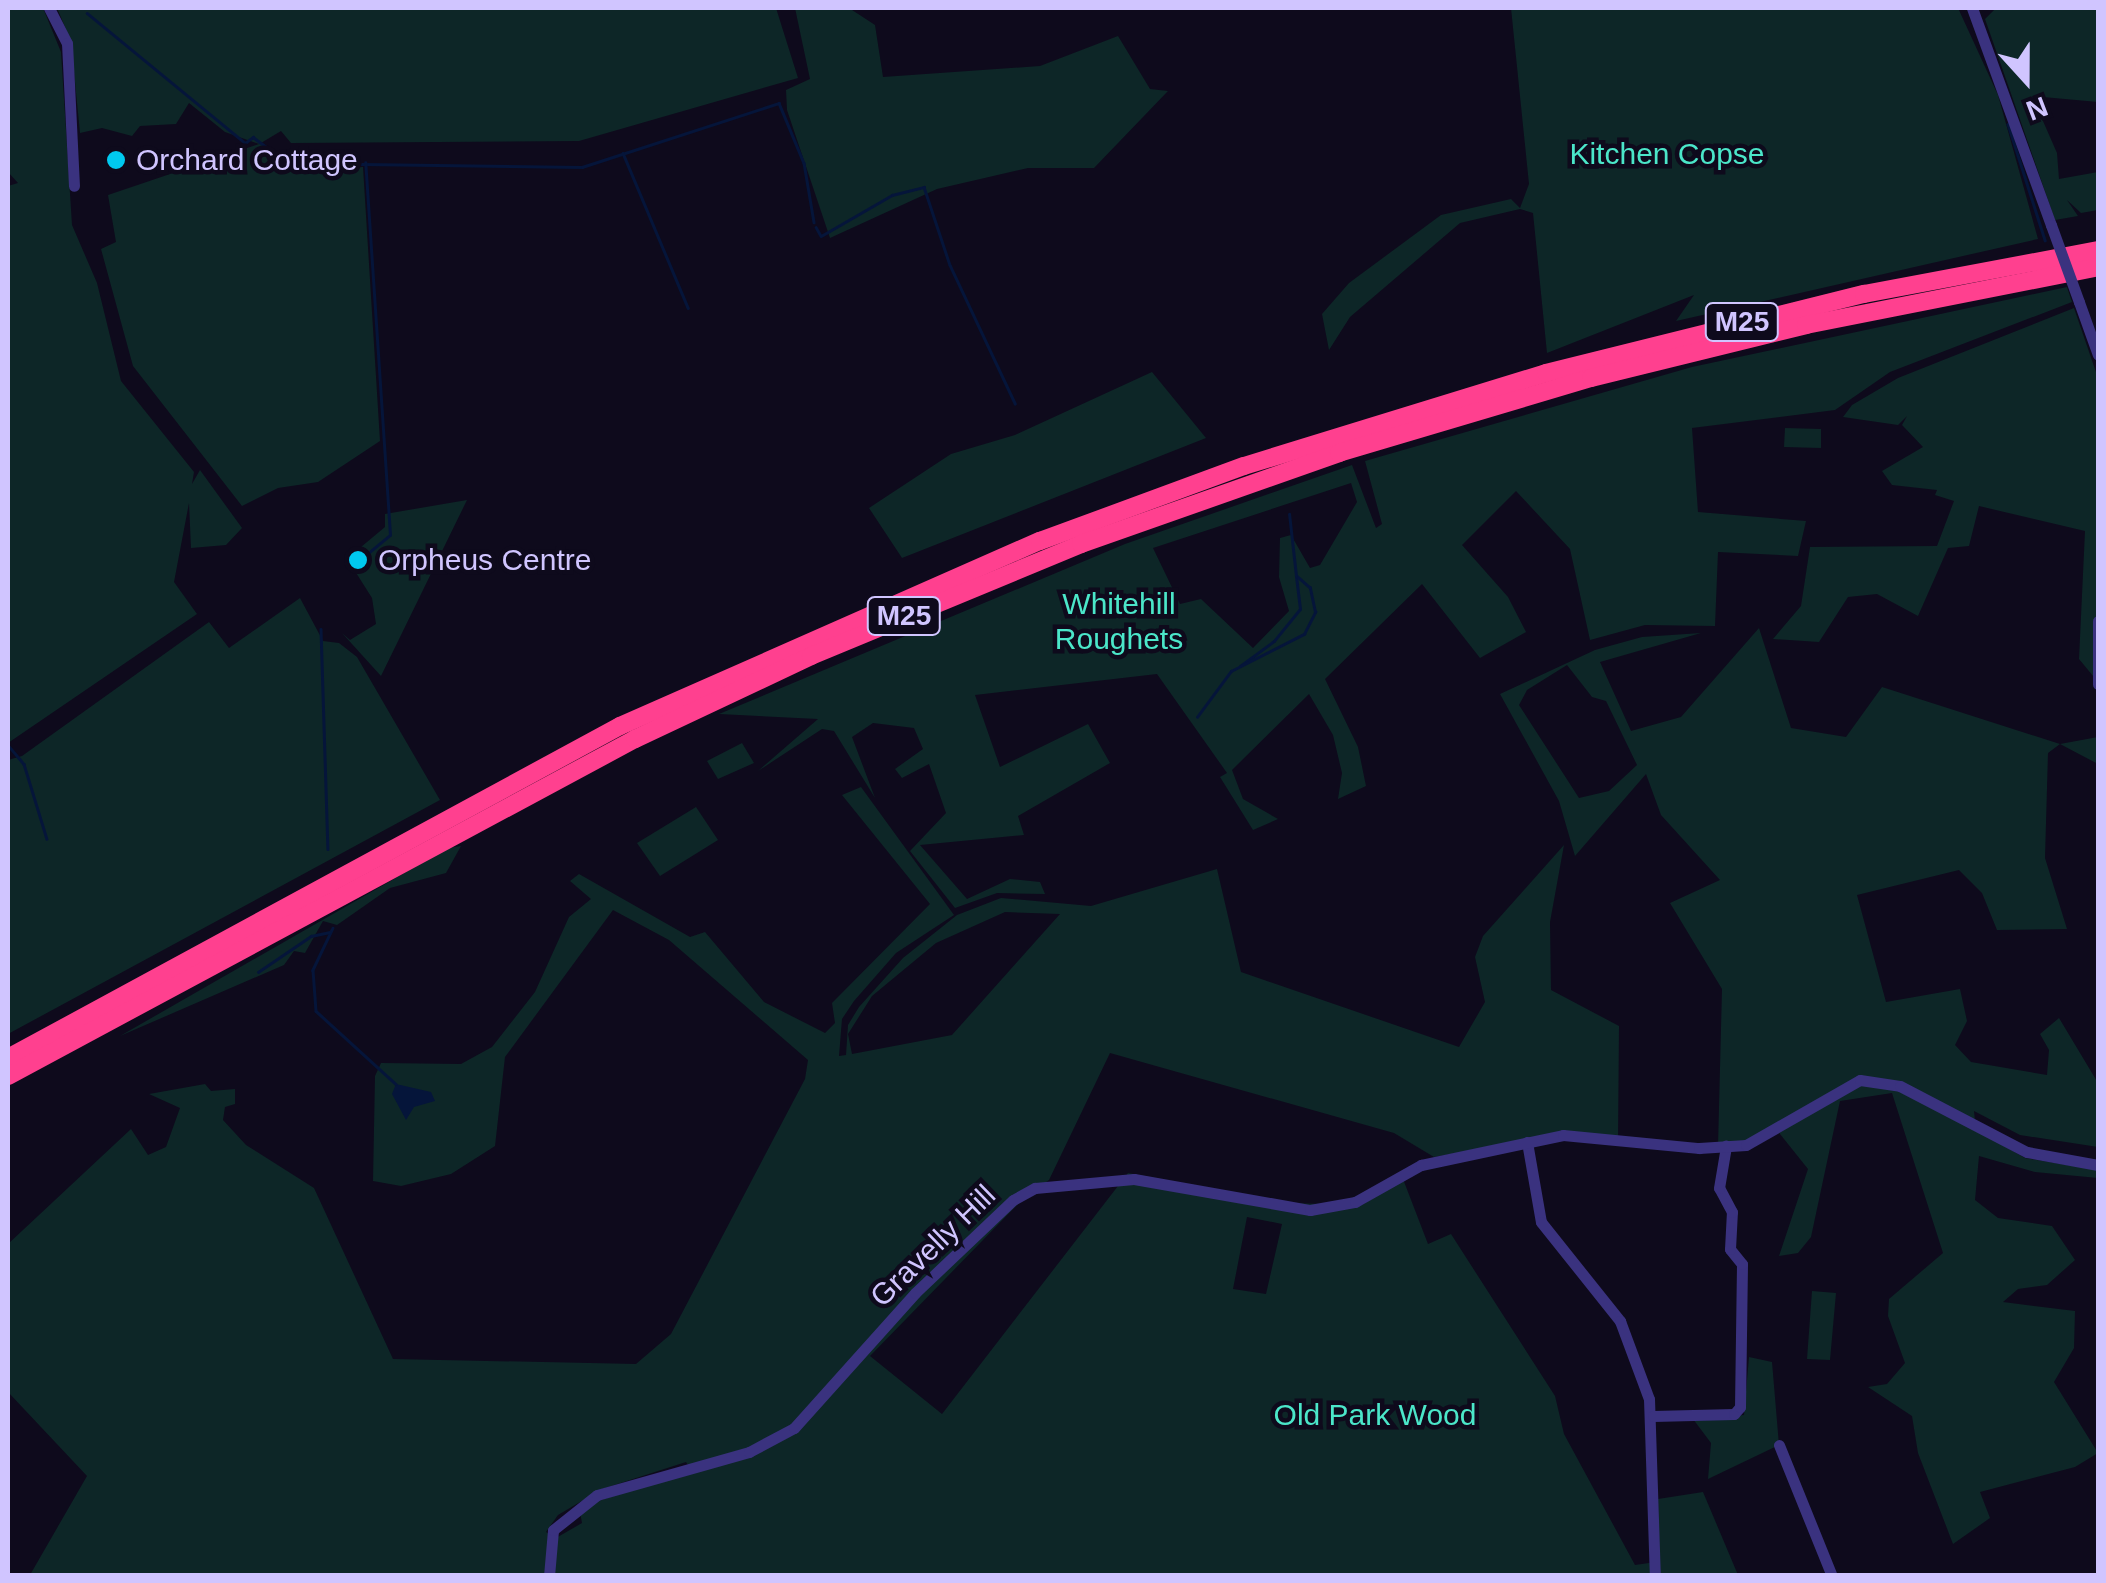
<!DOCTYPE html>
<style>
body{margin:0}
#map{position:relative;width:2106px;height:1583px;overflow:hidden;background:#0e0a1c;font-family:Arial,sans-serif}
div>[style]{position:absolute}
.green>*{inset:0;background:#0d2627}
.water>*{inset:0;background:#05153a}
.stream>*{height:2.5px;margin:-1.25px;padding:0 1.25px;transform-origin:1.25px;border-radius:1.25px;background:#05153a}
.minor>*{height:11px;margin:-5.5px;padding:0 5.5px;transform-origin:5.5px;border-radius:5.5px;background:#3a327f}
.highway>*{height:18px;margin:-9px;padding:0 9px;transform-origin:9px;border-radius:9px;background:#ff408f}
.minor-bridge>*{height:11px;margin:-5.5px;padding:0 5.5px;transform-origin:5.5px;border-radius:5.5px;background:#3a327f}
.dots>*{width:28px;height:28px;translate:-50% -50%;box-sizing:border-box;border:5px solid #0e0a1c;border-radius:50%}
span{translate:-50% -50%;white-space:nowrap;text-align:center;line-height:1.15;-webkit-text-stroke:9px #0e0a1c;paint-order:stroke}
.shield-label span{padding:2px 8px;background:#0e0a1c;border:2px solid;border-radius:8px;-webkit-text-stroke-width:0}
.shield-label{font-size:28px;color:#d0c5ff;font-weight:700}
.park-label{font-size:30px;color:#4be6c9}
.poi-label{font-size:30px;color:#d0c5ff}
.left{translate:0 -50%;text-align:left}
.street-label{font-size:30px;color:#d0c5ff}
.frame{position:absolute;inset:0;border:10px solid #d0c5ff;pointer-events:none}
.north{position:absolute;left:1976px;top:30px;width:100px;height:100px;-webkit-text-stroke:8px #0e0a1c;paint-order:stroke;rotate:159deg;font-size:28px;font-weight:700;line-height:40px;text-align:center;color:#d0c5ff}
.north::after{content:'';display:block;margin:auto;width:35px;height:45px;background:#d0c5ff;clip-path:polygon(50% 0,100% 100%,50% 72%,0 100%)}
</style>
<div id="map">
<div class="green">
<div style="clip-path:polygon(8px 8px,43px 8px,61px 52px,72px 225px,97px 283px,121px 381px,194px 472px,192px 484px,200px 470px,242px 528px,226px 545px,191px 548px,189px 503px,174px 582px,197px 614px,8px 743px,8px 186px,18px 183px,8px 172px)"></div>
<div style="clip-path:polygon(57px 8px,776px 8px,798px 78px,579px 141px,291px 143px,281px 131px,261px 143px,296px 169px,363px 167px,380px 441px,318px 482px,278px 488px,242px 506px,133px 366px,101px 249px,116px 242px,108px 195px,259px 144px,225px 132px,189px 103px,176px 124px,140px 126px,132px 136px,102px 128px,80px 133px,71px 41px)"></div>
<div style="clip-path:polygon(795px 8px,849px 8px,875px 25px,883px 77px,1040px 66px,1118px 36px,1150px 89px,1168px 91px,1094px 168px,1028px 168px,937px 189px,830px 238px,787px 110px,786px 90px,810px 79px)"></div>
<div style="clip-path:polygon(1511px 8px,1958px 8px,1998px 95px,2038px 239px,1676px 321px,1694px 295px,1547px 353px,1533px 213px,1520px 209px,1460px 223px,1350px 317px,1329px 350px,1322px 314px,1349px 283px,1441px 215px,1511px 199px,1520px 208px,1529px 184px)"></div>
<div style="clip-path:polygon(1996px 8px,2098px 8px,2098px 102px,2032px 96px,2057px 153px,2059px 179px,2098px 172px,2098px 210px,2081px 213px,2067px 200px,2078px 216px,2055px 220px,1985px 19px)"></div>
<div style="clip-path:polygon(evenodd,2067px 287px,2072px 302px,1890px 372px,1835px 410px,1692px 428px,1698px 512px,1806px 521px,1798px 556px,1718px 552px,1715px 626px,1645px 625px,1590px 640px,1570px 549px,1516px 491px,1462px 545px,1508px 597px,1526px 632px,1480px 658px,1422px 584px,1325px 679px,1358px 747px,1366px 786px,1338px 799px,1342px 773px,1333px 735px,1309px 694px,1232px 770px,1243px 799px,1278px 819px,1253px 830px,1220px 777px,1227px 773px,1157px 674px,975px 695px,1000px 767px,1088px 724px,1110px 763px,1018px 816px,1024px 835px,920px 845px,967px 899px,1010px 879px,1040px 882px,1045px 894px,997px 893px,955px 908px,910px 851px,946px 813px,929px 764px,902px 778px,895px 769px,923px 749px,914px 728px,873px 723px,852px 737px,875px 798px,834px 731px,822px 729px,758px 771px,818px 719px,719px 714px,1125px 544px,1352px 465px,1376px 528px,1382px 524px,1365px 461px,1692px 367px,2067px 287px,1351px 483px,1357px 502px,1320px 565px,1310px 568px,1291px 535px,1280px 538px,1279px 577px,1289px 611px,1253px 648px,1201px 599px,1180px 604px,1153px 548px,1351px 483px)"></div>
<div style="clip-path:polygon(2074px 308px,2098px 378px,2098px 682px,2079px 659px,2085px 531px,1979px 506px,1969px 546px,1948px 548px,1918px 616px,1877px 594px,1848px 597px,1819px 642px,1773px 639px,1801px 606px,1810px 547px,1937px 546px,1954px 501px,1935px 495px,1937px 490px,1892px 485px,1882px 471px,1923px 447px,1902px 425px,1907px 416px,1898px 425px,1843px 417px,1852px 405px,1898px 378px)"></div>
<div style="clip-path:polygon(1152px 372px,1206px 438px,902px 558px,869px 508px,951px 454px,1015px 435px)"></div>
<div style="clip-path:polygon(1785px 428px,1821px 429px,1821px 448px,1784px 447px)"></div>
<div style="clip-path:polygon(467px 500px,381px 676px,342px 633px,350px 640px,376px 624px,372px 598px,353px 568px,364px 561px,361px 547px,385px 527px,385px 514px)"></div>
<div style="clip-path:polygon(300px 598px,323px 641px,339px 643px,357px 657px,440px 800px,8px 1034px,8px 760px,22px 756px,209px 622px,229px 648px)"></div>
<div style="clip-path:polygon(evenodd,1759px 628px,1791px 728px,1846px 737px,1882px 687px,2060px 744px,2098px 737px,2098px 764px,2060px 744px,2048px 753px,2045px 858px,2067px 929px,1997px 930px,1982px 893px,1959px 870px,1857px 895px,1886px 1002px,1960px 989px,1967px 1021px,1955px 1045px,1971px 1062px,2047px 1075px,2049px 1050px,2040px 1034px,2059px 1018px,2098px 1083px,2098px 1147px,2020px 1135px,1974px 1111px,1976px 1130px,2025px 1158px,2098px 1170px,2098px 1178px,2035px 1172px,1979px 1156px,1975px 1200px,1998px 1218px,2052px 1226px,2075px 1260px,2047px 1285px,2018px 1289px,2003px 1302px,2075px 1311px,2074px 1348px,2054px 1382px,2098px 1453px,2075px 1467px,1980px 1492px,1990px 1518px,1953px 1544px,1918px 1453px,1912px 1416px,1868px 1387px,1887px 1384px,1905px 1363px,1888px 1316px,1889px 1299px,1943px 1253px,1892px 1093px,1840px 1101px,1811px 1237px,1798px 1253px,1779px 1256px,1808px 1169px,1776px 1129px,1746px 1145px,1718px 1147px,1722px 989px,1670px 903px,1720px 880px,1661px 815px,1646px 774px,1575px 856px,1559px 801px,1500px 694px,1595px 650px,1642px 637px,1701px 633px,1600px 662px,1631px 731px,1681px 717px,1759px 628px,1567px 665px,1592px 697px,1606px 701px,1637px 765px,1609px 791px,1579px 798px,1519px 705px,1527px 690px,1567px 665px)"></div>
<div style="clip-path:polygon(742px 743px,754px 763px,718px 779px,707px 761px)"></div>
<div style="clip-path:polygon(evenodd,861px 787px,954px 915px,896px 953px,854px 1001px,842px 1019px,839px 1056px,846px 1055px,848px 1025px,859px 1007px,903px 958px,957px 915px,1001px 898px,1091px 906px,1217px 869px,1241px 972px,1459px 1047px,1485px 1002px,1475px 957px,1483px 936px,1564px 845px,1550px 922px,1551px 990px,1619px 1026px,1618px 1142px,1563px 1135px,1434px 1157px,1394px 1133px,1110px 1053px,1049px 1180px,1022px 1200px,870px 1356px,942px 1414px,1128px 1173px,1288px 1203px,1362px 1205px,1403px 1179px,1428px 1244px,1451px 1234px,1555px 1396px,1564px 1434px,1635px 1565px,1656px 1562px,1655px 1575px,30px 1575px,87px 1476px,8px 1392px,8px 1244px,131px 1129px,148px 1155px,166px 1147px,180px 1108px,149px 1094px,205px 1084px,211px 1091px,235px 1089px,235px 1104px,225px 1107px,223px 1120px,246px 1145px,314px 1188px,393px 1359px,636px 1364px,671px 1334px,805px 1079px,808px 1060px,669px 940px,613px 910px,505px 1057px,495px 1146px,451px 1174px,401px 1186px,373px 1181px,375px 1076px,381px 1063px,461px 1064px,492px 1047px,535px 992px,569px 917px,591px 899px,570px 881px,579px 874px,690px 937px,705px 932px,764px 1002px,825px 1033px,835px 1023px,832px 1003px,930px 904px,842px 795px,861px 787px,1005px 912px,1060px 914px,952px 1035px,852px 1054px,848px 1034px,872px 996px,936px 943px,1005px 912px,861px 787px,1247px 1217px,1282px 1224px,1266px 1294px,1233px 1289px,1247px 1217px,861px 787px,686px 1462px,692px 1471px,579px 1507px,582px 1523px,556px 1538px,546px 1532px,558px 1515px,602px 1489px,686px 1462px)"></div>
<div style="clip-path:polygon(696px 807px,718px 840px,660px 876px,637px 843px)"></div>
<div style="clip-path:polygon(461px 846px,446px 873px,390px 888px,337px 925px,323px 921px,305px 953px,294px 951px,284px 965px,120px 1036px,448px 848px)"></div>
<div style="clip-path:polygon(1812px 1291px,1836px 1293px,1830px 1360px,1807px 1359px)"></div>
<div style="clip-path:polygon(1749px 1357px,1772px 1362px,1779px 1445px,1708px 1479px,1711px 1443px,1693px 1419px,1744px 1415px)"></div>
<div style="clip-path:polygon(1703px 1492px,1738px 1575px,1660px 1575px,1658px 1499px)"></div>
</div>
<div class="water">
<div style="clip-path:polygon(396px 1084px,431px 1092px,435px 1101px,414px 1107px,406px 1120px,392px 1094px)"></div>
</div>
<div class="stream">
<div style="left:87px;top:13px;width:205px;rotate:39.4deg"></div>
<div style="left:245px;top:143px;width:10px;rotate:-37deg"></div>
<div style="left:253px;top:137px;width:44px;rotate:36.6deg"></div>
<div style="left:288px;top:163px;width:294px;rotate:0.8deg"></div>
<div style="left:582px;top:167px;width:207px;rotate:-18deg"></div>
<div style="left:779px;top:103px;width:65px;rotate:67.4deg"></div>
<div style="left:804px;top:163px;width:60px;rotate:80.4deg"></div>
<div style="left:2008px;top:124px;width:122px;rotate:72.3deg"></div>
<div style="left:623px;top:153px;width:168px;rotate:67.2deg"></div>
<div style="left:816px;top:227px;width:10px;rotate:61deg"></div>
<div style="left:821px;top:236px;width:82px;rotate:-30deg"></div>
<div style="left:892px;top:195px;width:33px;rotate:-14deg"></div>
<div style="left:924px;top:187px;width:82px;rotate:71.6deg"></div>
<div style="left:950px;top:265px;width:153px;rotate:64.8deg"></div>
<div style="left:355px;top:564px;width:45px;rotate:-39.6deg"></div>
<div style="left:390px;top:535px;width:373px;rotate:-93.8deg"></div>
<div style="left:321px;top:629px;width:220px;rotate:88.2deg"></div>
<div style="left:1240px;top:666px;width:42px;rotate:-36.3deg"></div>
<div style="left:1274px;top:641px;width:41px;rotate:-50.9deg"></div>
<div style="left:1300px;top:609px;width:32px;rotate:-97deg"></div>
<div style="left:1197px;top:717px;width:57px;rotate:-53.5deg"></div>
<div style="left:1231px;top:671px;width:82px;rotate:-26.9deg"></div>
<div style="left:1304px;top:634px;width:25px;rotate:-63deg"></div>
<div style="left:1315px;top:612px;width:25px;rotate:-102deg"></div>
<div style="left:1310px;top:588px;width:18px;rotate:-139deg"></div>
<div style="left:1296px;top:576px;width:62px;rotate:-96.4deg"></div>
<div style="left:8px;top:745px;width:25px;rotate:50deg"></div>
<div style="left:24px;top:764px;width:78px;rotate:73deg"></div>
<div style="left:333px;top:928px;width:47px;rotate:115.5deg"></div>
<div style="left:313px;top:970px;width:41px;rotate:85.8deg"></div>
<div style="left:316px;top:1011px;width:108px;rotate:42.4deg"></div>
<div style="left:258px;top:972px;width:64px;rotate:-34.2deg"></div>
<div style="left:311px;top:936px;width:19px;rotate:-12deg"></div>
</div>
<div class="minor">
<div style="left:49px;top:8px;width:39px;rotate:63deg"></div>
<div style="left:67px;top:43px;width:143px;rotate:87.2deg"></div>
<div style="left:1972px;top:8px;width:231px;rotate:70deg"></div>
<div style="left:2079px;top:302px;width:56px;rotate:70.3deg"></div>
<div style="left:2098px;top:621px;width:63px;rotate:90deg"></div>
<div style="left:1527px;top:1142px;width:81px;rotate:80.1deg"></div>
<div style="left:1541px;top:1222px;width:127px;rotate:51.4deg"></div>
<div style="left:1620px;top:1321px;width:83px;rotate:69.6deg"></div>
<div style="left:1649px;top:1399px;width:177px;rotate:88.1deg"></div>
<div style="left:1653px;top:1416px;width:81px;rotate:-1.4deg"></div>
<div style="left:1734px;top:1414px;width:9px;rotate:-49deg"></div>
<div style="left:1740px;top:1407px;width:143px;rotate:-89.2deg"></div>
<div style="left:1742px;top:1264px;width:19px;rotate:-129deg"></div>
<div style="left:1730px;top:1249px;width:37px;rotate:-87deg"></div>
<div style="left:1732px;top:1212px;width:27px;rotate:-118deg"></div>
<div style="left:1719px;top:1188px;width:43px;rotate:-80.5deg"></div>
<div style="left:1779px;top:1445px;width:141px;rotate:68deg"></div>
<div style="left:549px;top:1576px;width:46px;rotate:-85deg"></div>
<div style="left:553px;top:1530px;width:56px;rotate:-38.5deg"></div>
<div style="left:597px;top:1495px;width:158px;rotate:-15.8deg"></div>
<div style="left:749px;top:1452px;width:51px;rotate:-28.1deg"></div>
<div style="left:794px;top:1428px;width:181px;rotate:-48.1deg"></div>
<div style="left:915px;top:1293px;width:135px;rotate:-43.5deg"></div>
<div style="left:1013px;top:1200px;width:25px;rotate:-29deg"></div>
<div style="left:1035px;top:1188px;width:99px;rotate:-5.2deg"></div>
<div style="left:1134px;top:1179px;width:179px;rotate:10deg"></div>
<div style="left:1310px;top:1210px;width:46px;rotate:-10.1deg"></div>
<div style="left:1355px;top:1202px;width:76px;rotate:-29.3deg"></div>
<div style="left:1421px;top:1165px;width:145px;rotate:-11.9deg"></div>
<div style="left:1563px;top:1135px;width:137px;rotate:5.5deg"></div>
<div style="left:1699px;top:1148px;width:47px;rotate:-3.7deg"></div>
<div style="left:1746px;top:1145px;width:131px;rotate:-29.7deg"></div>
<div style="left:1860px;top:1080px;width:40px;rotate:8.5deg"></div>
<div style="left:1900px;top:1086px;width:143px;rotate:27.5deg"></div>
<div style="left:2027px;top:1152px;width:72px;rotate:10.4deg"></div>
</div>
<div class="highway">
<div style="left:8px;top:1058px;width:696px;rotate:-28.48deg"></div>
<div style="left:620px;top:726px;width:459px;rotate:-23.8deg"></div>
<div style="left:1040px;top:541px;width:217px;rotate:-20.2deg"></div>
<div style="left:1244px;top:466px;width:316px;rotate:-17.1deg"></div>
<div style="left:1546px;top:373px;width:328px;rotate:-14deg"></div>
<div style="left:1864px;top:294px;width:238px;rotate:-10.6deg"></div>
<div style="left:8px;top:1076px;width:712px;rotate:-28.26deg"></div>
<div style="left:635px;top:739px;width:195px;rotate:-25.2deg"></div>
<div style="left:811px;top:656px;width:292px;rotate:-22.5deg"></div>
<div style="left:1081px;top:544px;width:274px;rotate:-19.4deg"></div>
<div style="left:1339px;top:453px;width:263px;rotate:-16.6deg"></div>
<div style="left:1591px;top:378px;width:221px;rotate:-13.8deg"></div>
<div style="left:1806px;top:325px;width:298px;rotate:-11.2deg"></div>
</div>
<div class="minor-bridge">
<div style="left:2051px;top:225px;width:82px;rotate:70deg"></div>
</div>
<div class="dots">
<div style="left:116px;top:160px;background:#00c9f0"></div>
<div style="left:358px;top:560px;background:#00c9f0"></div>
</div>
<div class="shield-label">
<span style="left:1742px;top:322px">M25</span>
<span style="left:904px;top:616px">M25</span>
</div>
<div class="park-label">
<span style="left:1667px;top:154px">Kitchen Copse</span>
<span style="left:1119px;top:621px">Whitehill<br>Roughets</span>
<span style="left:1375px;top:1415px">Old Park Wood</span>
</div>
<div class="poi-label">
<span class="left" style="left:136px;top:160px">Orchard Cottage</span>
<span class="left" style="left:378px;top:560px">Orpheus Centre</span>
</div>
<div class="street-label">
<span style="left:933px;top:1246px;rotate:-44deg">Gravelly Hill</span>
</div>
<div class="frame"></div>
<div class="north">N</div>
</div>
